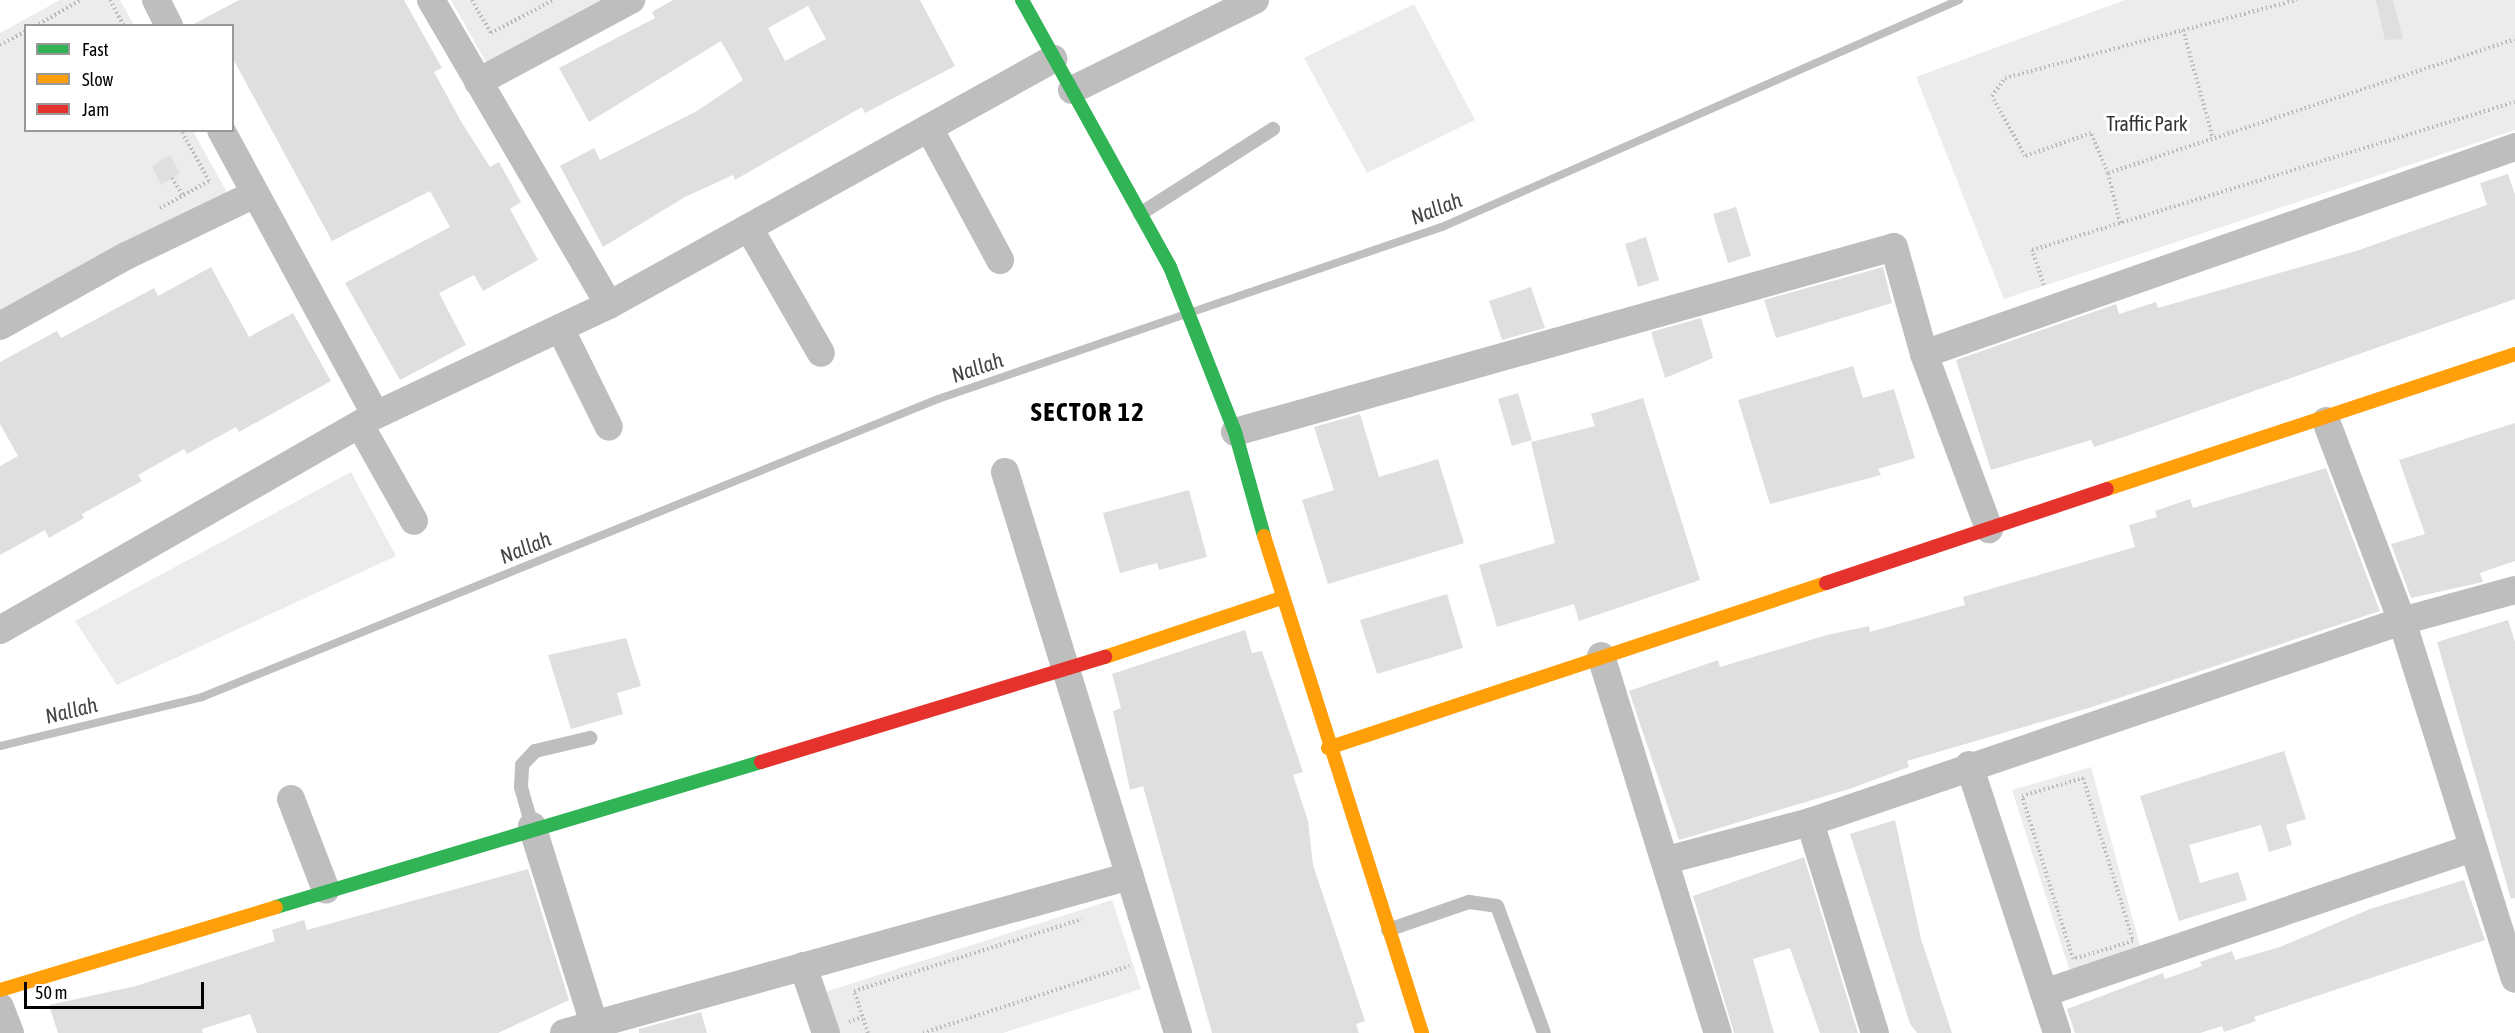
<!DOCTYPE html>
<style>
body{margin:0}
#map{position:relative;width:2515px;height:1033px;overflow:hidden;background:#fff;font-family:"Asap Condensed",sans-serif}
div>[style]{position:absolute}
.green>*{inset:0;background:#ececec}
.stream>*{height:8px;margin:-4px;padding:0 4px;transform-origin:4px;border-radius:4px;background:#bfbfbf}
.building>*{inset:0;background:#dfdfdf}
.path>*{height:4px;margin-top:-2px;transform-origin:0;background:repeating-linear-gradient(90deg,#b9b9b9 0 1.5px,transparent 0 4.5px)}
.lane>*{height:14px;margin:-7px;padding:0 7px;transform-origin:7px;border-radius:7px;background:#bebebe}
.street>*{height:28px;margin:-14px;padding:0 14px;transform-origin:14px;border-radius:14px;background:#bebebe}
.fast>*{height:14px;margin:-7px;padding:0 7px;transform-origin:7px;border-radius:7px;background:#30b455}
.slow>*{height:14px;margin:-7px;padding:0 7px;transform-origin:7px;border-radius:7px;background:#ff9f0a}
.jam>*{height:14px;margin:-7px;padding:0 7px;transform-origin:7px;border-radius:7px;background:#e5322d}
span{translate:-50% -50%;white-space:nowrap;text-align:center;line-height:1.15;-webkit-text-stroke:6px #fff;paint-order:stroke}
.park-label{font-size:20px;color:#333}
.water-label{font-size:21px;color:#444;font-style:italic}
.district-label{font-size:26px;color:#000;font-weight:700;letter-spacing:1.5px}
.legend{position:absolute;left:24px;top:24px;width:210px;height:108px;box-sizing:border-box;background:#fff;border:2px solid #999;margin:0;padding:8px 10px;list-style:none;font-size:18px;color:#000}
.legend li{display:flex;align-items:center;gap:12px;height:30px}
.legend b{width:30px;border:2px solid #999}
.scale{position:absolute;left:24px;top:982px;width:180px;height:27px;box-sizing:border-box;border:3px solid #000;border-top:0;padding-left:8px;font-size:18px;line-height:21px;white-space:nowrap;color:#000;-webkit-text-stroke:4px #fff;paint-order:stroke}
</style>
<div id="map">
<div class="green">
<div style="clip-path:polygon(60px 0,120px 0,134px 25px,26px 26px,26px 130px,193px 131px,228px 194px,0 319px,0 33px)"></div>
<div style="clip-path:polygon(451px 0,604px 0,487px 64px)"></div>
<div style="clip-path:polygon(2125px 0,2515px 0,2515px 130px,2004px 299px,1916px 77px)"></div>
<div style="clip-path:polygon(1414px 4px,1475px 120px,1367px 173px,1304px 58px)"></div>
<div style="clip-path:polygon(351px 472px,396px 556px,117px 685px,75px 621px)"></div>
<div style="clip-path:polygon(2091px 767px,2142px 953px,2071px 975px,2012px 790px)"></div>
<div style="clip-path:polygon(1112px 900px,1141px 989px,1003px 1033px,838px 1033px,825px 992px)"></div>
</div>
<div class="stream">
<div style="left:1195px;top:311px;width:261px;rotate:-18.8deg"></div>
<div style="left:1442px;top:227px;width:565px;rotate:-23.7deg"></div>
<div style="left:0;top:746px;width:208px;rotate:-13.6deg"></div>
<div style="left:202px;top:697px;width:794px;rotate:-22.04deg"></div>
<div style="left:938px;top:399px;width:256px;rotate:-18.9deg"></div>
</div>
<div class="building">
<div style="clip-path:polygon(239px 0,404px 0,442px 68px,434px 72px,462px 123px,490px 167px,499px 162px,521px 202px,510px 209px,538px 260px,483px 291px,474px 275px,439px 293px,466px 345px,400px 380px,345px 283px,450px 227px,430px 191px,332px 241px,232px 57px,232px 26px,190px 26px)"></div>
<div style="clip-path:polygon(evenodd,673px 0,920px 0,955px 66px,865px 113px,862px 107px,735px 180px,733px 175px,685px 197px,603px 247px,560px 166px,594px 148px,600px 160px,697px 111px,743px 80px,721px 41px,589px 122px,559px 68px,655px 18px,652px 12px,673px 0,808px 6px,826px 39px,785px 61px,768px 28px,808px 6px)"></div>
<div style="clip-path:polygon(2376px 0,2393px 0,2403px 39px,2385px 40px)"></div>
<div style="clip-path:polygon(170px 155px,180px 173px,161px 185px,152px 166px)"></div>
<div style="clip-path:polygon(2508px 174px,2515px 195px,2515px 299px,2124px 437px,2094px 447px,2091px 440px,1991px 470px,1956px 360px,2116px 304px,2119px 314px,2156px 302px,2158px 308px,2356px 251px,2487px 205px,2480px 183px)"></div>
<div style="clip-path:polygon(1736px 207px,1751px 256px,1728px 263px,1713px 214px)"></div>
<div style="clip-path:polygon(1646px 237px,1659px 280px,1638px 287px,1625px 244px)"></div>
<div style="clip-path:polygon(211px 267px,249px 337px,293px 313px,331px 381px,239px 432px,236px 427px,187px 454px,184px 449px,138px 475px,142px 481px,82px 514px,84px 518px,49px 538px,45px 530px,0 555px,0 466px,18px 456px,0 424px,0 362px,57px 331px,61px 338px,154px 288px,158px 296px)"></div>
<div style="clip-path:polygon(1883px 267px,1892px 303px,1776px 338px,1764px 300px)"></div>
<div style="clip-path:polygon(1531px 287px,1545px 328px,1502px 340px,1489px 301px)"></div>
<div style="clip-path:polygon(1701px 318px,1713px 358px,1665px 378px,1651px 332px)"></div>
<div style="clip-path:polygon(1853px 366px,1863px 398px,1894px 389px,1915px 458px,1878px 469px,1881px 475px,1770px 504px,1738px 400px)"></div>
<div style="clip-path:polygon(1518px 393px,1532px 440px,1512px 446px,1498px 399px)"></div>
<div style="clip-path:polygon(1643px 398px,1700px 580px,1579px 621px,1574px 604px,1497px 627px,1479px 565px,1555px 543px,1531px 442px,1595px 426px,1591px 414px)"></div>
<div style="clip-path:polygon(1360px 414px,1379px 477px,1438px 459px,1464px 543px,1328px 584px,1302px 500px,1334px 490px,1314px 427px)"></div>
<div style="clip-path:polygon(2515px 423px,2515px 561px,2480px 573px,2483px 582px,2411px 598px,2391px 544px,2425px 534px,2399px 460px)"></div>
<div style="clip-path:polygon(2326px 468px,2380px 611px,2089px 708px,1907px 761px,1909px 767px,1849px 789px,1679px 840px,1629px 691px,1718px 660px,1720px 667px,1827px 635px,1869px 626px,1870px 632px,1965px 605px,1963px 597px,2135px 547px,2129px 525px,2157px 517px,2155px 511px,2190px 499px,2193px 508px)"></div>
<div style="clip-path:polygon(1189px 490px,1207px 557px,1159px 570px,1157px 563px,1120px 573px,1103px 513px)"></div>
<div style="clip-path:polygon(1447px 594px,1463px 648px,1377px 674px,1360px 620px)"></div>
<div style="clip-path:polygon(2508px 620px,2515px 642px,2515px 898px,2511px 899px,2437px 642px)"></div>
<div style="clip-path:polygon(1245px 630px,1252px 653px,1262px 651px,1303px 772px,1293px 775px,1308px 821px,1313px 865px,1365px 1021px,1356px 1024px,1359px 1033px,1212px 1033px,1143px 786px,1130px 790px,1113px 711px,1121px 708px,1112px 674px)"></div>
<div style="clip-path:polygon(626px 638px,641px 686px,617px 693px,623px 714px,571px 729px,548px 655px)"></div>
<div style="clip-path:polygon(2284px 751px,2306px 819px,2286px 825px,2292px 845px,2269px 852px,2261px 825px,2189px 845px,2200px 883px,2238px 872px,2247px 900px,2179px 921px,2140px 796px)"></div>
<div style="clip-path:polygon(1895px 820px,1921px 939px,1952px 1033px,1917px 1033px,1910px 1024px,1850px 834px)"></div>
<div style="clip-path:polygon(1804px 857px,1858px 1033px,1820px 1033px,1790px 948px,1753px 959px,1774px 1033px,1734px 1033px,1693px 896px)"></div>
<div style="clip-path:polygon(528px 869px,569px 1000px,498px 1033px,257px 1033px,250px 1014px,202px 1029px,203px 1033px,58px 1033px,49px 1005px,136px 986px,275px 941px,272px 930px,304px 920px,307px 930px)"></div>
<div style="clip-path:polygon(2464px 880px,2485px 940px,2254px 1017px,2256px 1021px,2224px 1032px,2222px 1026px,2200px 1033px,2075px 1033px,2067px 1009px,2163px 973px,2165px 979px,2202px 966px,2200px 962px,2232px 951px,2235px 960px,2280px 947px,2370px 909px)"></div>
<div style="clip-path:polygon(701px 1012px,707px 1033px,639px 1033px,639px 1029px)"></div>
</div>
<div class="path">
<div style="left:110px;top:0;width:30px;rotate:62deg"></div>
<div style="left:472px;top:0;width:38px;rotate:60deg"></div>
<div style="left:491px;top:33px;width:70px;rotate:-28deg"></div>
<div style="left:35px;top:26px;width:53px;rotate:-29.5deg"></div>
<div style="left:2183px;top:30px;width:112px;rotate:74.5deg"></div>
<div style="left:0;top:45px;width:30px;rotate:-28deg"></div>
<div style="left:2108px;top:173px;width:428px;rotate:-18.2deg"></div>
<div style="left:172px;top:178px;width:20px;rotate:57deg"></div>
<div style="left:160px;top:208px;width:56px;rotate:-28.9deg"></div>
<div style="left:209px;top:181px;width:58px;rotate:-118.8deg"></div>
<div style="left:2120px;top:223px;width:51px;rotate:-103.5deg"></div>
<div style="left:2108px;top:173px;width:43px;rotate:-113deg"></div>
<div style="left:2091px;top:133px;width:70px;rotate:160.8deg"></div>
<div style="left:2025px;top:156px;width:68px;rotate:-118.8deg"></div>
<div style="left:1992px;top:96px;width:22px;rotate:-54deg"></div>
<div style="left:2005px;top:78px;width:302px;rotate:-15deg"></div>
<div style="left:2044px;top:285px;width:37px;rotate:-109deg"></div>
<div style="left:2032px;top:250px;width:505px;rotate:-17.04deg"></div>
<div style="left:2083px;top:778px;width:170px;rotate:72.9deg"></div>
<div style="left:2133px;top:941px;width:63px;rotate:163.3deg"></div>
<div style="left:2073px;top:959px;width:171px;rotate:-107.4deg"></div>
<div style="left:2022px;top:796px;width:64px;rotate:-16.4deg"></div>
<div style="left:849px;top:1022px;width:14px;rotate:-21deg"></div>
<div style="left:868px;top:1033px;width:44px;rotate:-108.4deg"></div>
<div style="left:854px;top:991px;width:239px;rotate:-17.5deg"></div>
<div style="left:923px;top:1033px;width:217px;rotate:-18deg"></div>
</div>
<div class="lane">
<div style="left:1140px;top:214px;width:158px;rotate:-32.6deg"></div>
<div style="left:532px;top:826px;width:41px;rotate:-105.8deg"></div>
<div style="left:521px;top:787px;width:22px;rotate:-87deg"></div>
<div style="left:522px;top:765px;width:19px;rotate:-47deg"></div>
<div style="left:535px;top:751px;width:57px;rotate:-13.3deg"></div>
<div style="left:1388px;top:930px;width:86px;rotate:-19.1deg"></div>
<div style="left:1469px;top:902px;width:28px;rotate:8deg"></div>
<div style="left:1497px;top:906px;width:135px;rotate:69.7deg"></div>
</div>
<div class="street">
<div style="left:156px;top:0;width:29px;rotate:63deg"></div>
<div style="left:431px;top:0;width:353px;rotate:59.7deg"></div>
<div style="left:478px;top:82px;width:174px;rotate:-28.2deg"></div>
<div style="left:1072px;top:90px;width:204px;rotate:-26.2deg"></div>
<div style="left:929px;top:128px;width:150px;rotate:61.7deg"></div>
<div style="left:221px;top:130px;width:324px;rotate:61.5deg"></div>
<div style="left:749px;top:228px;width:144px;rotate:60.1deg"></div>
<div style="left:0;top:326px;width:144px;rotate:-29.1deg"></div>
<div style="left:126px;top:256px;width:141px;rotate:-25.7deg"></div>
<div style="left:560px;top:328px;width:110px;rotate:63.7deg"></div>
<div style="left:1924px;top:354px;width:626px;rotate:-19.3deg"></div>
<div style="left:2326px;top:421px;width:214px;rotate:69.2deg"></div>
<div style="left:2402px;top:621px;width:375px;rotate:72.5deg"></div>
<div style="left:360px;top:425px;width:110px;rotate:60.6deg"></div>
<div style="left:1235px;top:432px;width:684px;rotate:-15.68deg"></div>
<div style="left:1894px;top:247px;width:111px;rotate:74.3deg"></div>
<div style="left:1924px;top:354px;width:187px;rotate:69.6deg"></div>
<div style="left:1005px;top:472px;width:587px;rotate:72.86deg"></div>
<div style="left:0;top:630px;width:433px;rotate:-29.8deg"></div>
<div style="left:376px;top:415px;width:258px;rotate:-25.3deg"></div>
<div style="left:609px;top:305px;width:508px;rotate:-28.99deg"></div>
<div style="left:1601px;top:656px;width:395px;rotate:72.8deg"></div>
<div style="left:1969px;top:765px;width:282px;rotate:71.8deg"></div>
<div style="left:291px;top:799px;width:97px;rotate:69deg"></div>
<div style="left:1810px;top:822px;width:221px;rotate:72.9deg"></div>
<div style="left:532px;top:826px;width:217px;rotate:72.6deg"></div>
<div style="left:1667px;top:860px;width:148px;rotate:-14.9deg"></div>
<div style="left:1810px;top:822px;width:625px;rotate:-18.75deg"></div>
<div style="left:2402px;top:621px;width:117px;rotate:-15.3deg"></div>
<div style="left:803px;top:966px;width:71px;rotate:71.1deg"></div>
<div style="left:2044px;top:993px;width:453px;rotate:-18.7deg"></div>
<div style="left:0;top:1007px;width:28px;rotate:69deg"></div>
<div style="left:564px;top:1033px;width:587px;rotate:-15.5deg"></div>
</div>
<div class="fast">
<div style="left:1022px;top:0;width:305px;rotate:61deg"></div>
<div style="left:1170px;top:267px;width:177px;rotate:68.5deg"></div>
<div style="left:1235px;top:432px;width:108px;rotate:74.4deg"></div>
<div style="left:276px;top:907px;width:506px;rotate:-16.65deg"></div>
</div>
<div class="slow">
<div style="left:2107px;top:489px;width:430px;rotate:-18.3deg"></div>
<div style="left:1264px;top:536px;width:522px;rotate:72.36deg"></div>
<div style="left:1105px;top:657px;width:186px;rotate:-18.5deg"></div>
<div style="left:1328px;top:748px;width:525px;rotate:-18.33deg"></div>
<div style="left:0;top:990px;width:288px;rotate:-16.7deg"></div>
</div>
<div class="jam">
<div style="left:1826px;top:583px;width:296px;rotate:-18.5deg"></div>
<div style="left:761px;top:762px;width:360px;rotate:-17deg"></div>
</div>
<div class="park-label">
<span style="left:2147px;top:123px">Traffic Park</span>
</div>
<div class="water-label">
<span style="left:1436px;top:208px;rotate:-21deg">Nallah</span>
<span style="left:977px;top:367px;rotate:-19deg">Nallah</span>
<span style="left:525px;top:547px;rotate:-22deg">Nallah</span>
<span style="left:71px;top:710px;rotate:-14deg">Nallah</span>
</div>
<div class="district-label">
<span style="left:1088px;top:413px">SECTOR 12</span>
</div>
<ul class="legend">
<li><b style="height:8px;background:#30b455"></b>Fast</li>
<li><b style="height:8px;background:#ff9f0a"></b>Slow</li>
<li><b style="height:8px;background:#e5322d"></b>Jam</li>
</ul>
<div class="scale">50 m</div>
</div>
